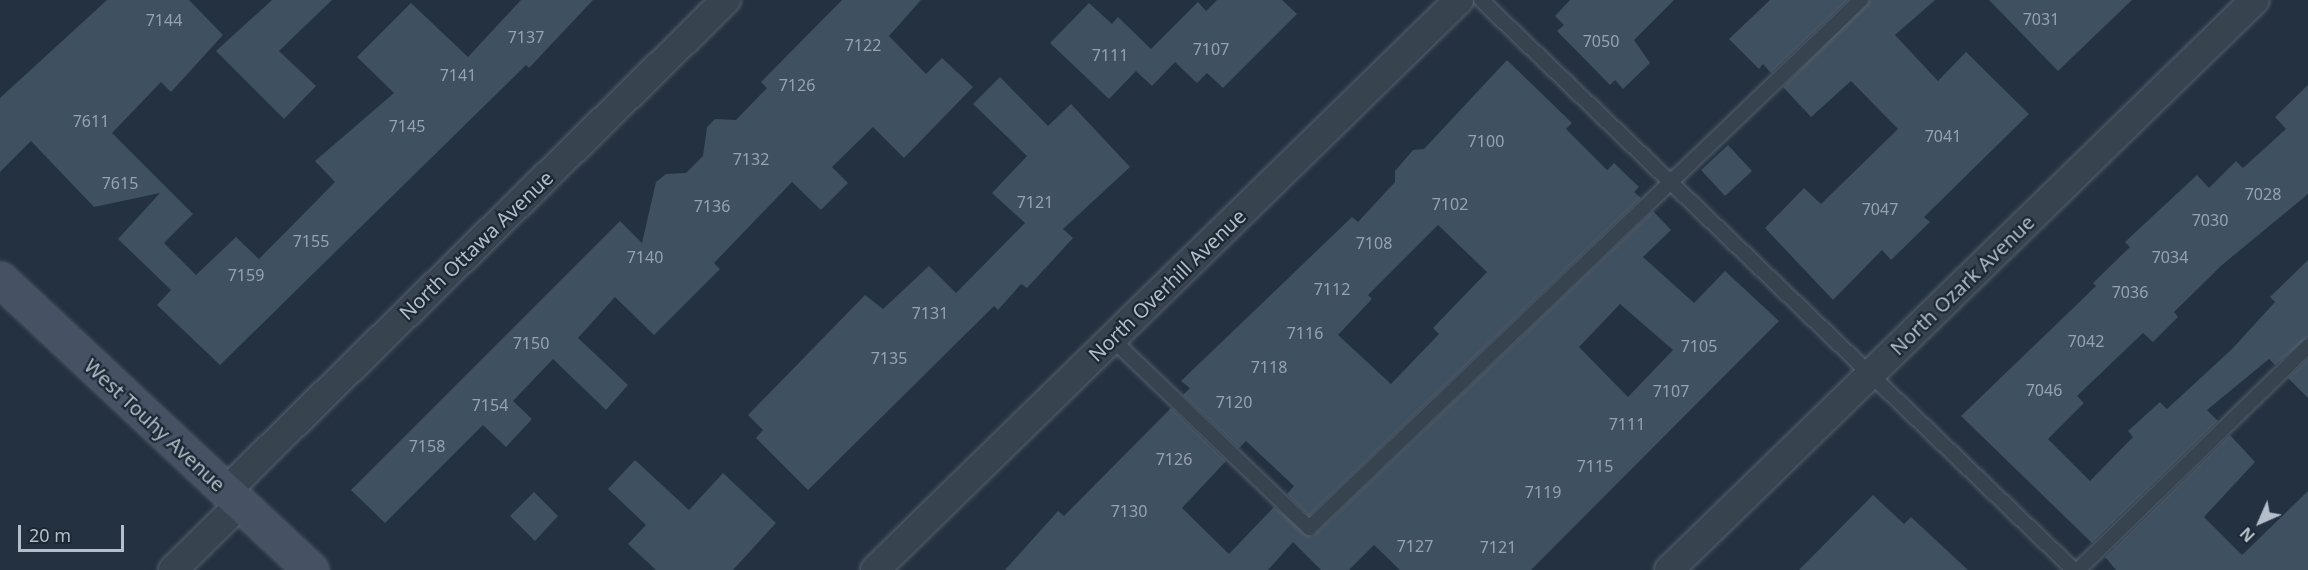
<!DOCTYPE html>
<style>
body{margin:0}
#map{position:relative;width:2308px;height:570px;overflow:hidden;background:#243141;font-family:"Noto Sans",sans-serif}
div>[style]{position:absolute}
.building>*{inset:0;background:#3f5060}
.roads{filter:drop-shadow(0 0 2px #56616e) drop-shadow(0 0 2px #56616e)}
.service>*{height:14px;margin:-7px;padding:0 7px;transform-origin:7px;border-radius:7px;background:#384350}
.minor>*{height:28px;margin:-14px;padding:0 14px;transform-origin:14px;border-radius:14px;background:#384350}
.secondary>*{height:33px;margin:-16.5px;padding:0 16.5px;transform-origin:16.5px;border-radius:16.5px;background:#465264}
span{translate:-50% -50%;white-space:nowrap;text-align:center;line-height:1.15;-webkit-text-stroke:4.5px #1d2835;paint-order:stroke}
.number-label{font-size:16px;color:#97a2b0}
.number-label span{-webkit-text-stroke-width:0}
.street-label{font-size:20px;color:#b4becb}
.north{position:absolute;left:2230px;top:492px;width:60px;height:60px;-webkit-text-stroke:4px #1d2835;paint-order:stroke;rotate:225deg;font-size:16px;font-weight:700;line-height:24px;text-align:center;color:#b4becb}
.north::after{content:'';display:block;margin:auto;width:21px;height:27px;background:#b4becb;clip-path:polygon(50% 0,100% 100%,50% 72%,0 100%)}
.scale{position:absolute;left:18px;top:525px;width:106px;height:27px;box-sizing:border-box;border:3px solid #b4becb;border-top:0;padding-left:8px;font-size:18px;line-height:21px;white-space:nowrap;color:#b4becb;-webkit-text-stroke:4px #1d2835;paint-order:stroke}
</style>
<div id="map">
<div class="building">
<div style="clip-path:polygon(107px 0,189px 0,223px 35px,171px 92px,161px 82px,112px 133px,193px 214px,164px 243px,196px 275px,236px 237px,259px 259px,335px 182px,315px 161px,394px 93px,357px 57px,411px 3px,468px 57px,521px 0,593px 0,529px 68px,526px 65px,220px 365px,157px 305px,171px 290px,118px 239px,160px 193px,94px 207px,31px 141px,0 172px,0 98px)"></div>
<div style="clip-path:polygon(272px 0,332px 0,279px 51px,316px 86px,284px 119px,216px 51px)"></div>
<div style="clip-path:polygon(842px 0,921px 0,889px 36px,926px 74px,942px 58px,973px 87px,904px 158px,873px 127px,832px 167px,848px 183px,821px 210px,792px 182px,714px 263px,720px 269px,654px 335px,615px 297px,578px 338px,628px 385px,606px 410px,553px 359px,513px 401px,532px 419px,506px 447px,483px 425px,385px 523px,351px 490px,620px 221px,642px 243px,656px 182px,666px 174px,686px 173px,703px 156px,707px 127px,715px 119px,736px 120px,767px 88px,761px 82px)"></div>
<div style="clip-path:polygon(1217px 0,1282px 0,1297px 14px,1223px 88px,1207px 73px,1197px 83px,1175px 62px,1152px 86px,1136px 71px,1109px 99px,1050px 43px,1089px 3px,1112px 24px,1118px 17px,1151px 49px,1198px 2px,1206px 11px)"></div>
<div style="clip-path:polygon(1570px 0,1674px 0,1634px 40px,1650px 63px,1623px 89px,1615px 80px,1610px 85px,1557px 31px,1564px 25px,1555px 16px)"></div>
<div style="clip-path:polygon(1770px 0,1848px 0,1771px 73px,1763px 64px,1759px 69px,1729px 39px)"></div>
<div style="clip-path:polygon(1870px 0,1935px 0,1895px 35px,1938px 81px,1966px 52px,2029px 114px,1924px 217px,1930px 222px,1891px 260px,1882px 250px,1833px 300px,1765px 228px,1804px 188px,1821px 204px,1898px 129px,1851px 81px,1811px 117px,1783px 87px)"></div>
<div style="clip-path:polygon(1989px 0,2132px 0,2058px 71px)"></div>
<div style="clip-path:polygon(evenodd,1507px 60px,1572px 123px,1566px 129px,1607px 170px,1614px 163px,1639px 187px,1634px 192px,1641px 198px,1309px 516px,1287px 494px,1294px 486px,1246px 441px,1239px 448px,1183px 395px,1190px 388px,1181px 381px,1352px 217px,1358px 222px,1395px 182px,1395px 171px,1413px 150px,1424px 149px,1507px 60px,1438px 225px,1487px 272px,1433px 328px,1439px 334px,1391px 384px,1338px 335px,1372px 299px,1368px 295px,1438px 225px)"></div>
<div style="clip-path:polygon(1000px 77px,1048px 126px,1071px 104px,1130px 167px,1063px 229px,1073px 238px,1027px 288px,1021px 284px,998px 310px,994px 306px,808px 490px,756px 438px,763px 430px,748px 415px,865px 295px,883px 309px,929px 266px,956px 293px,1025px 223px,992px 193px,1027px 156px,973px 104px)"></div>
<div style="clip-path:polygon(2308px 85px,2308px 194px,2222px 265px,2174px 312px,2178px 317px,2153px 342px,2143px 333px,2077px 396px,2084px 403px,2048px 439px,2090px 481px,2133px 437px,2128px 431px,2160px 402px,2167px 409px,2232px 349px,2275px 302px,2270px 297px,2308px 260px,2308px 337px,2275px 365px,2269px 359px,2207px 410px,2218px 421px,2092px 543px,1961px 416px,2096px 286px,2093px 283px,2130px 247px,2125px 242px,2197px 175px,2209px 188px,2236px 161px,2243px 168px,2286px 129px,2275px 117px)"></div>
<div style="clip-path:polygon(1728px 145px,1752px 171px,1725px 196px,1701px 170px)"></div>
<div style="clip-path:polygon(evenodd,1653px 211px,1671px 230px,1643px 257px,1694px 303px,1725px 271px,1779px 321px,1531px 570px,1400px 570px,1374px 545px,1349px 570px,1321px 570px,1293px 542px,1268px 570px,1005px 570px,1058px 511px,1064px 516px,1171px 408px,1226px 461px,1182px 508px,1229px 554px,1274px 507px,1312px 537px,1653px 211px,1620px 304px,1673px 350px,1628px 397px,1579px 347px,1620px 304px)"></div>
<div style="clip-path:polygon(2308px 359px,2308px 398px,2288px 378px)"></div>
<div style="clip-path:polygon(2230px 435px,2255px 462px,2204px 517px,2242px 555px,2308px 491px,2308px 570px,2116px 570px,2105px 557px)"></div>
<div style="clip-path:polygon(635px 460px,689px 510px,723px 473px,776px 523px,733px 570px,656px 570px,628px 544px,646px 525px,608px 489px)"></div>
<div style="clip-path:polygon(534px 492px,558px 516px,535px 541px,510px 516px)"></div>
<div style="clip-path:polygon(1873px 495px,1904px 524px,1911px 517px,1968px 570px,1799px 570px)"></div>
</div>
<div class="roads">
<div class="service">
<div style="left:1481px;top:0;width:823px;rotate:43.87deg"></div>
<div style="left:1112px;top:339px;width:273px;rotate:43.8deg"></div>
<div style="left:1309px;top:528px;width:764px;rotate:-43.73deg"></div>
<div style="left:2078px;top:570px;width:321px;rotate:-44.2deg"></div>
</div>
<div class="minor">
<div style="left:226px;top:491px;width:701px;rotate:-44.48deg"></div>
<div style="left:173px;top:570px;width:94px;rotate:-44.6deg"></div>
<div style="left:875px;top:570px;width:816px;rotate:-44.3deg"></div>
<div style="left:1669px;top:570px;width:817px;rotate:-44.21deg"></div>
</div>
<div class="secondary">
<div style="left:0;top:279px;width:426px;rotate:43.1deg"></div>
</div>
</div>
<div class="number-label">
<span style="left:2041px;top:19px">7031</span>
<span style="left:164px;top:20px">7144</span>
<span style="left:526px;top:37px">7137</span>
<span style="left:1601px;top:41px">7050</span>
<span style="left:863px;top:45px">7122</span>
<span style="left:1211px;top:49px">7107</span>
<span style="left:1110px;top:55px">7111</span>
<span style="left:458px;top:75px">7141</span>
<span style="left:797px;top:85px">7126</span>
<span style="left:91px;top:121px">7611</span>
<span style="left:407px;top:126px">7145</span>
<span style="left:1943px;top:136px">7041</span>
<span style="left:1486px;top:141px">7100</span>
<span style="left:751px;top:159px">7132</span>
<span style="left:120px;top:183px">7615</span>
<span style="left:2263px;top:194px">7028</span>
<span style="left:1035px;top:202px">7121</span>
<span style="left:1450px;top:204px">7102</span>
<span style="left:712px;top:206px">7136</span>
<span style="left:1880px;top:209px">7047</span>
<span style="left:2210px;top:220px">7030</span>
<span style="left:311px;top:241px">7155</span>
<span style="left:1374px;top:243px">7108</span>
<span style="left:645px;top:257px">7140</span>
<span style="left:2170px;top:257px">7034</span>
<span style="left:246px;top:275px">7159</span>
<span style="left:1332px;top:289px">7112</span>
<span style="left:2130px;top:292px">7036</span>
<span style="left:930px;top:313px">7131</span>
<span style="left:1305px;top:333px">7116</span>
<span style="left:2086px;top:341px">7042</span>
<span style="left:531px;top:343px">7150</span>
<span style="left:1699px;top:346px">7105</span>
<span style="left:889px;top:358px">7135</span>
<span style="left:1269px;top:367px">7118</span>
<span style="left:2044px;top:390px">7046</span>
<span style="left:1671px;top:391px">7107</span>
<span style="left:1234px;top:402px">7120</span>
<span style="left:490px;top:405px">7154</span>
<span style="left:1627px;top:424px">7111</span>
<span style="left:427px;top:446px">7158</span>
<span style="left:1174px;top:459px">7126</span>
<span style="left:1595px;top:466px">7115</span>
<span style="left:1543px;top:492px">7119</span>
<span style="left:1129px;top:511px">7130</span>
<span style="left:1415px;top:546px">7127</span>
<span style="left:1498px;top:547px">7121</span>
</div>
<div class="street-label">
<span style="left:476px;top:245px;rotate:-44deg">North Ottawa Avenue</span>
<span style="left:1167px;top:285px;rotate:-44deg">North Overhill Avenue</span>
<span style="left:1962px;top:285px;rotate:-44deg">North Ozark Avenue</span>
<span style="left:155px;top:425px;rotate:43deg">West Touhy Avenue</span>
</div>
<div class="north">N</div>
<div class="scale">20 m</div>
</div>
